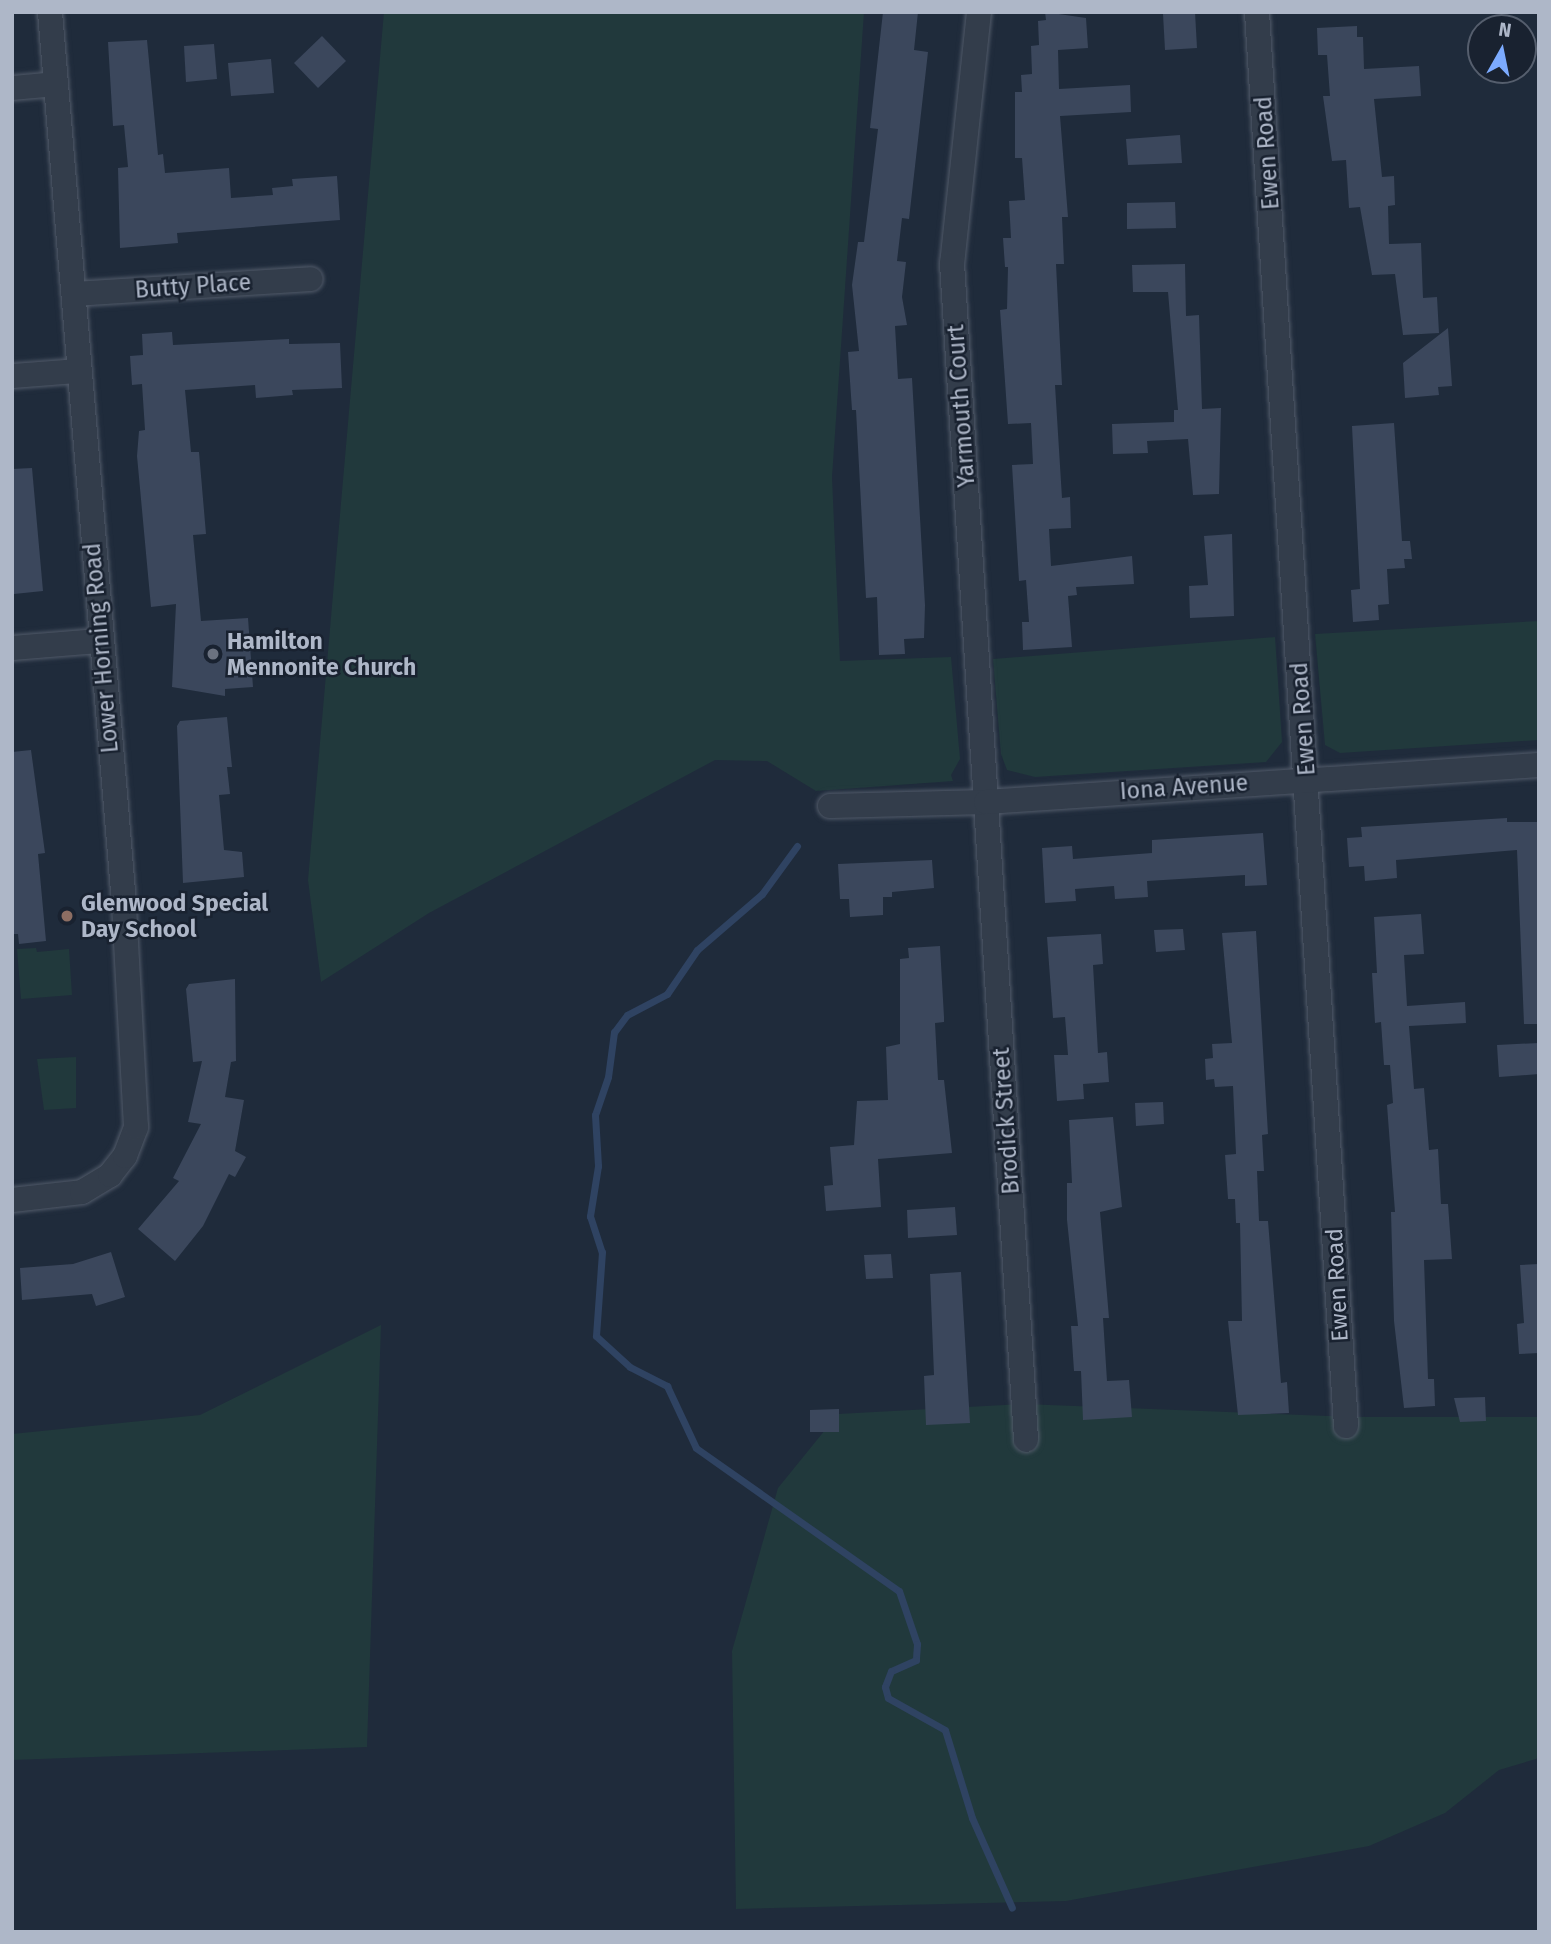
<!DOCTYPE html>
<style>
body{margin:0}
#map{position:relative;width:1551px;height:1944px;overflow:hidden;background:#1f2b3b;font-family:"Fira Sans",sans-serif}
div>[style]{position:absolute}
.green>*{inset:0;background:#21393c}
.stream>*{height:7px;margin:-3.5px;padding:0 3.5px;transform-origin:3.5px;border-radius:3.5px;background:#2f4362}
.building>*{inset:0;background:#3b475c}
.roads{filter:drop-shadow(0 0 2px #515a69) drop-shadow(0 0 2px #515a69)}
.street>*{height:24px;margin:-12px;padding:0 12px;transform-origin:12px;border-radius:12px;background:#333d4b}
.dots>*{width:19px;height:19px;translate:-50% -50%;box-sizing:border-box;border:4px solid #192230;border-radius:50%}
span{translate:-50% -50%;white-space:nowrap;text-align:center;line-height:1.15;-webkit-text-stroke:5px #192230;paint-order:stroke}
.street-label{font-size:23px;color:#aeb7c8}
.poi-label{font-size:23px;color:#aeb7c8;font-weight:700}
.left{translate:0 -50%;text-align:left}
.frame{position:absolute;inset:0;border:14px solid #aeb7c8;pointer-events:none}
.north{position:absolute;left:1467px;top:14px;width:70px;height:70px;box-sizing:border-box;background:#192230;border:2px solid #555e6d;border-radius:50%;rotate:9deg;font-size:19px;font-weight:700;line-height:28px;text-align:center;color:#aeb7c8}
.north::after{content:'';display:block;margin:auto;width:24px;height:32px;background:#7cabff;clip-path:polygon(50% 0,100% 100%,50% 72%,0 100%)}
</style>
<div id="map">
<div class="green">
<div style="clip-path:polygon(384px 12px,864px 12px,832px 477px,840px 661px,951px 657px,960px 759px,951px 775px,953px 781px,816px 791px,767px 761px,715px 760px,429px 913px,321px 982px,308px 880px)"></div>
<div style="clip-path:polygon(1539px 621px,1539px 740px,1340px 753px,1325px 745px,1315px 634px)"></div>
<div style="clip-path:polygon(1275px 637px,1282px 742px,1266px 762px,1035px 777px,1007px 770px,1001px 754px,993px 659px)"></div>
<div style="clip-path:polygon(36px 948px,37px 952px,69px 949px,72px 995px,21px 999px,17px 949px)"></div>
<div style="clip-path:polygon(76px 1057px,76px 1108px,44px 1110px,37px 1059px)"></div>
<div style="clip-path:polygon(381px 1325px,367px 1747px,12px 1760px,12px 1434px,200px 1415px)"></div>
<div style="clip-path:polygon(1024px 1404px,1354px 1417px,1539px 1417px,1539px 1758px,1499px 1770px,1445px 1813px,1369px 1846px,1066px 1901px,736px 1909px,732px 1651px,778px 1488px,838px 1414px)"></div>
</div>
<div class="stream">
<div style="left:797px;top:846px;width:59px;rotate:126.1deg"></div>
<div style="left:762px;top:894px;width:86px;rotate:139.3deg"></div>
<div style="left:697px;top:950px;width:53px;rotate:124.3deg"></div>
<div style="left:667px;top:994px;width:45px;rotate:152.3deg"></div>
<div style="left:627px;top:1015px;width:21px;rotate:127deg"></div>
<div style="left:614px;top:1032px;width:45px;rotate:97.6deg"></div>
<div style="left:608px;top:1077px;width:40px;rotate:108.9deg"></div>
<div style="left:595px;top:1115px;width:51px;rotate:86.6deg"></div>
<div style="left:598px;top:1166px;width:51px;rotate:99.1deg"></div>
<div style="left:590px;top:1216px;width:38px;rotate:72deg"></div>
<div style="left:602px;top:1252px;width:84px;rotate:94.1deg"></div>
<div style="left:596px;top:1336px;width:46px;rotate:42.4deg"></div>
<div style="left:630px;top:1367px;width:42px;rotate:27.2deg"></div>
<div style="left:667px;top:1386px;width:68px;rotate:64.9deg"></div>
<div style="left:696px;top:1448px;width:248px;rotate:35.2deg"></div>
<div style="left:899px;top:1591px;width:56px;rotate:71.2deg"></div>
<div style="left:917px;top:1644px;width:16px;rotate:94deg"></div>
<div style="left:916px;top:1660px;width:27px;rotate:156deg"></div>
<div style="left:891px;top:1671px;width:17px;rotate:111deg"></div>
<div style="left:885px;top:1687px;width:11px;rotate:75deg"></div>
<div style="left:888px;top:1698px;width:65px;rotate:29.3deg"></div>
<div style="left:945px;top:1730px;width:92px;rotate:72.9deg"></div>
<div style="left:972px;top:1818px;width:98px;rotate:66deg"></div>
</div>
<div class="building">
<div style="clip-path:polygon(883px 12px,918px 12px,914px 50px,928px 52px,909px 219px,902px 218px,897px 261px,906px 262px,902px 297px,907px 325px,895px 326px,898px 379px,912px 378px,925px 605px,924px 638px,904px 639px,905px 654px,879px 655px,877px 597px,866px 598px,856px 410px,852px 410px,848px 352px,859px 351px,852px 285px,858px 242px,864px 242px,878px 129px,870px 128px)"></div>
<div style="clip-path:polygon(1045px 12px,1086px 18px,1088px 48px,1058px 50px,1059px 89px,1130px 85px,1131px 112px,1060px 116px,1068px 217px,1062px 217px,1064px 264px,1056px 264px,1062px 385px,1055px 385px,1062px 498px,1070px 497px,1071px 528px,1049px 529px,1051px 566px,1132px 556px,1134px 584px,1076px 587px,1077px 595px,1068px 596px,1072px 647px,1023px 650px,1022px 622px,1029px 622px,1026px 580px,1019px 581px,1012px 465px,1033px 464px,1031px 423px,1008px 424px,1000px 310px,1007px 309px,1008px 267px,1005px 267px,1003px 238px,1011px 238px,1009px 201px,1025px 200px,1022px 158px,1015px 158px,1015px 92px,1022px 92px,1021px 75px,1032px 74px,1031px 46px,1039px 45px,1038px 21px,1046px 20px)"></div>
<div style="clip-path:polygon(1195px 12px,1197px 48px,1165px 50px,1163px 14px)"></div>
<div style="clip-path:polygon(1357px 26px,1357px 37px,1363px 37px,1364px 69px,1419px 66px,1421px 96px,1374px 99px,1382px 177px,1394px 176px,1395px 205px,1388px 206px,1389px 244px,1421px 243px,1423px 298px,1437px 297px,1439px 333px,1403px 335px,1395px 274px,1372px 275px,1360px 207px,1349px 208px,1346px 160px,1332px 161px,1323px 96px,1330px 96px,1327px 55px,1318px 55px,1317px 28px)"></div>
<div style="clip-path:polygon(322px 36px,346px 61px,318px 88px,294px 63px)"></div>
<div style="clip-path:polygon(147px 40px,158px 155px,163px 154px,165px 173px,229px 168px,231px 198px,273px 195px,272px 188px,293px 186px,292px 179px,337px 176px,340px 220px,177px 233px,178px 243px,120px 248px,118px 168px,128px 167px,124px 125px,113px 126px,108px 42px)"></div>
<div style="clip-path:polygon(214px 44px,217px 79px,186px 82px,184px 46px)"></div>
<div style="clip-path:polygon(271px 59px,274px 93px,231px 96px,228px 63px)"></div>
<div style="clip-path:polygon(1180px 135px,1182px 163px,1128px 165px,1126px 139px)"></div>
<div style="clip-path:polygon(1175px 202px,1176px 228px,1127px 229px,1127px 203px)"></div>
<div style="clip-path:polygon(1185px 264px,1186px 316px,1199px 315px,1202px 409px,1221px 408px,1219px 494px,1193px 495px,1188px 439px,1147px 441px,1148px 453px,1113px 454px,1112px 424px,1174px 422px,1174px 410px,1178px 410px,1168px 292px,1133px 292px,1132px 265px)"></div>
<div style="clip-path:polygon(1448px 328px,1452px 386px,1438px 387px,1439px 395px,1405px 398px,1403px 363px)"></div>
<div style="clip-path:polygon(172px 332px,173px 345px,289px 339px,289px 344px,340px 343px,342px 388px,292px 390px,293px 395px,256px 398px,255px 385px,185px 390px,191px 452px,199px 452px,206px 534px,193px 535px,201px 621px,248px 618px,253px 687px,225px 689px,225px 696px,172px 687px,176px 604px,151px 607px,137px 456px,139px 431px,145px 430px,142px 384px,132px 385px,130px 356px,143px 355px,142px 334px)"></div>
<div style="clip-path:polygon(1394px 423px,1402px 541px,1410px 541px,1412px 559px,1404px 559px,1405px 568px,1387px 569px,1389px 604px,1378px 605px,1379px 620px,1353px 622px,1351px 590px,1360px 589px,1352px 426px)"></div>
<div style="clip-path:polygon(32px 468px,43px 591px,14px 594px,12px 469px)"></div>
<div style="clip-path:polygon(1232px 534px,1234px 616px,1190px 618px,1189px 586px,1208px 585px,1204px 536px)"></div>
<div style="clip-path:polygon(227px 717px,232px 767px,227px 767px,230px 794px,219px 795px,224px 850px,242px 852px,244px 877px,183px 883px,177px 726px,180px 721px)"></div>
<div style="clip-path:polygon(31px 750px,45px 853px,38px 854px,46px 941px,19px 944px,18px 934px,12px 934px,12px 752px)"></div>
<div style="clip-path:polygon(1507px 818px,1507px 822px,1539px 822px,1539px 1024px,1524px 1024px,1517px 850px,1396px 860px,1397px 878px,1365px 881px,1364px 866px,1349px 867px,1347px 838px,1362px 837px,1361px 827px)"></div>
<div style="clip-path:polygon(1263px 833px,1267px 885px,1245px 886px,1245px 875px,1147px 881px,1148px 897px,1115px 899px,1114px 886px,1075px 889px,1076px 901px,1045px 903px,1042px 848px,1072px 846px,1073px 859px,1152px 853px,1152px 840px)"></div>
<div style="clip-path:polygon(932px 860px,934px 888px,892px 892px,892px 897px,883px 897px,883px 915px,850px 917px,849px 899px,840px 899px,838px 864px)"></div>
<div style="clip-path:polygon(1421px 914px,1424px 954px,1404px 955px,1407px 1006px,1465px 1002px,1466px 1023px,1409px 1026px,1414px 1089px,1424px 1088px,1429px 1150px,1438px 1149px,1441px 1204px,1448px 1204px,1452px 1259px,1424px 1260px,1428px 1379px,1434px 1379px,1435px 1406px,1404px 1408px,1394px 1321px,1391px 1212px,1395px 1212px,1387px 1105px,1393px 1103px,1390px 1065px,1384px 1065px,1381px 1022px,1375px 1023px,1372px 973px,1377px 973px,1374px 917px)"></div>
<div style="clip-path:polygon(1183px 929px,1185px 950px,1156px 952px,1154px 930px)"></div>
<div style="clip-path:polygon(1256px 931px,1268px 1134px,1262px 1135px,1264px 1171px,1257px 1171px,1259px 1221px,1268px 1221px,1281px 1383px,1287px 1382px,1289px 1413px,1238px 1415px,1228px 1321px,1242px 1321px,1240px 1223px,1236px 1223px,1235px 1199px,1228px 1199px,1225px 1155px,1236px 1154px,1233px 1086px,1215px 1087px,1214px 1079px,1206px 1080px,1205px 1059px,1213px 1058px,1212px 1044px,1232px 1043px,1222px 933px)"></div>
<div style="clip-path:polygon(1101px 934px,1103px 964px,1093px 965px,1098px 1053px,1107px 1052px,1109px 1082px,1083px 1084px,1084px 1099px,1057px 1101px,1054px 1055px,1068px 1055px,1065px 1017px,1053px 1018px,1047px 937px)"></div>
<div style="clip-path:polygon(940px 946px,944px 1017px,944px 1022px,935px 1023px,938px 1080px,944px 1080px,952px 1153px,878px 1159px,881px 1207px,826px 1211px,824px 1186px,833px 1185px,830px 1147px,854px 1145px,857px 1101px,888px 1100px,886px 1047px,900px 1044px,900px 959px,909px 958px,908px 948px)"></div>
<div style="clip-path:polygon(235px 979px,236px 1061px,231px 1062px,225px 1097px,244px 1100px,235px 1151px,246px 1157px,235px 1177px,229px 1174px,203px 1226px,175px 1261px,138px 1229px,179px 1181px,173px 1178px,201px 1124px,188px 1122px,202px 1061px,193px 1062px,186px 989px,189px 984px)"></div>
<div style="clip-path:polygon(1539px 1043px,1539px 1074px,1499px 1077px,1497px 1045px)"></div>
<div style="clip-path:polygon(1163px 1102px,1164px 1124px,1136px 1126px,1135px 1103px)"></div>
<div style="clip-path:polygon(1113px 1117px,1122px 1207px,1100px 1212px,1109px 1318px,1103px 1318px,1107px 1381px,1129px 1380px,1132px 1417px,1083px 1420px,1081px 1371px,1074px 1371px,1071px 1326px,1078px 1326px,1067px 1220px,1067px 1183px,1072px 1183px,1069px 1120px)"></div>
<div style="clip-path:polygon(955px 1207px,957px 1235px,908px 1238px,907px 1210px)"></div>
<div style="clip-path:polygon(111px 1252px,125px 1297px,96px 1306px,92px 1294px,22px 1300px,20px 1268px,73px 1264px)"></div>
<div style="clip-path:polygon(891px 1254px,893px 1278px,866px 1279px,864px 1255px)"></div>
<div style="clip-path:polygon(1539px 1264px,1539px 1353px,1519px 1354px,1517px 1324px,1524px 1323px,1520px 1265px)"></div>
<div style="clip-path:polygon(961px 1272px,970px 1423px,926px 1425px,924px 1376px,934px 1375px,930px 1274px)"></div>
<div style="clip-path:polygon(1485px 1397px,1486px 1421px,1460px 1422px,1454px 1398px)"></div>
<div style="clip-path:polygon(839px 1409px,839px 1432px,810px 1432px,810px 1410px)"></div>
</div>
<div class="roads">
<div class="street">
<div style="left:979px;top:12px;width:252px;rotate:96.1deg"></div>
<div style="left:952px;top:263px;width:1179px;rotate:86.4deg"></div>
<div style="left:1257px;top:12px;width:1417px;rotate:86.4deg"></div>
<div style="left:12px;top:88px;width:44px;rotate:-5.2deg"></div>
<div style="left:74px;top:294px;width:237px;rotate:-3.6deg"></div>
<div style="left:12px;top:376px;width:65px;rotate:-4.4deg"></div>
<div style="left:12px;top:648px;width:87px;rotate:-4.6deg"></div>
<div style="left:830px;top:806px;width:156px;rotate:-1.5deg"></div>
<div style="left:986px;top:802px;width:554px;rotate:-3.83deg"></div>
<div style="left:12px;top:1200px;width:70px;rotate:-6.5deg"></div>
<div style="left:82px;top:1192px;width:33px;rotate:-31deg"></div>
<div style="left:110px;top:1175px;width:24px;rotate:-52deg"></div>
<div style="left:125px;top:1156px;width:31px;rotate:-69deg"></div>
<div style="left:136px;top:1127px;width:224px;rotate:-93.1deg"></div>
<div style="left:124px;top:903px;width:894px;rotate:-94.75deg"></div>
</div>
</div>
<div class="dots">
<div style="left:213px;top:654px;background:#6b7280"></div>
<div style="left:67px;top:916px;background:#8d6e63"></div>
</div>
<div class="street-label">
<span style="left:1267px;top:153px;rotate:-94deg">Ewen Road</span>
<span style="left:193px;top:286px;rotate:-4deg">Butty Place</span>
<span style="left:961px;top:406px;rotate:-94deg">Yarmouth Court</span>
<span style="left:101px;top:648px;rotate:-95deg">Lower Horning Road</span>
<span style="left:1303px;top:719px;rotate:-94deg">Ewen Road</span>
<span style="left:1184px;top:787px;rotate:-4deg">Iona Avenue</span>
<span style="left:1006px;top:1121px;rotate:-94deg">Brodick Street</span>
<span style="left:1337px;top:1285px;rotate:-93deg">Ewen Road</span>
</div>
<div class="poi-label">
<span class="left" style="left:227px;top:654px">Hamilton<br>Mennonite Church</span>
<span class="left" style="left:81px;top:916px">Glenwood Special<br>Day School</span>
</div>
<div class="frame"></div>
<div class="north">N</div>
</div>
